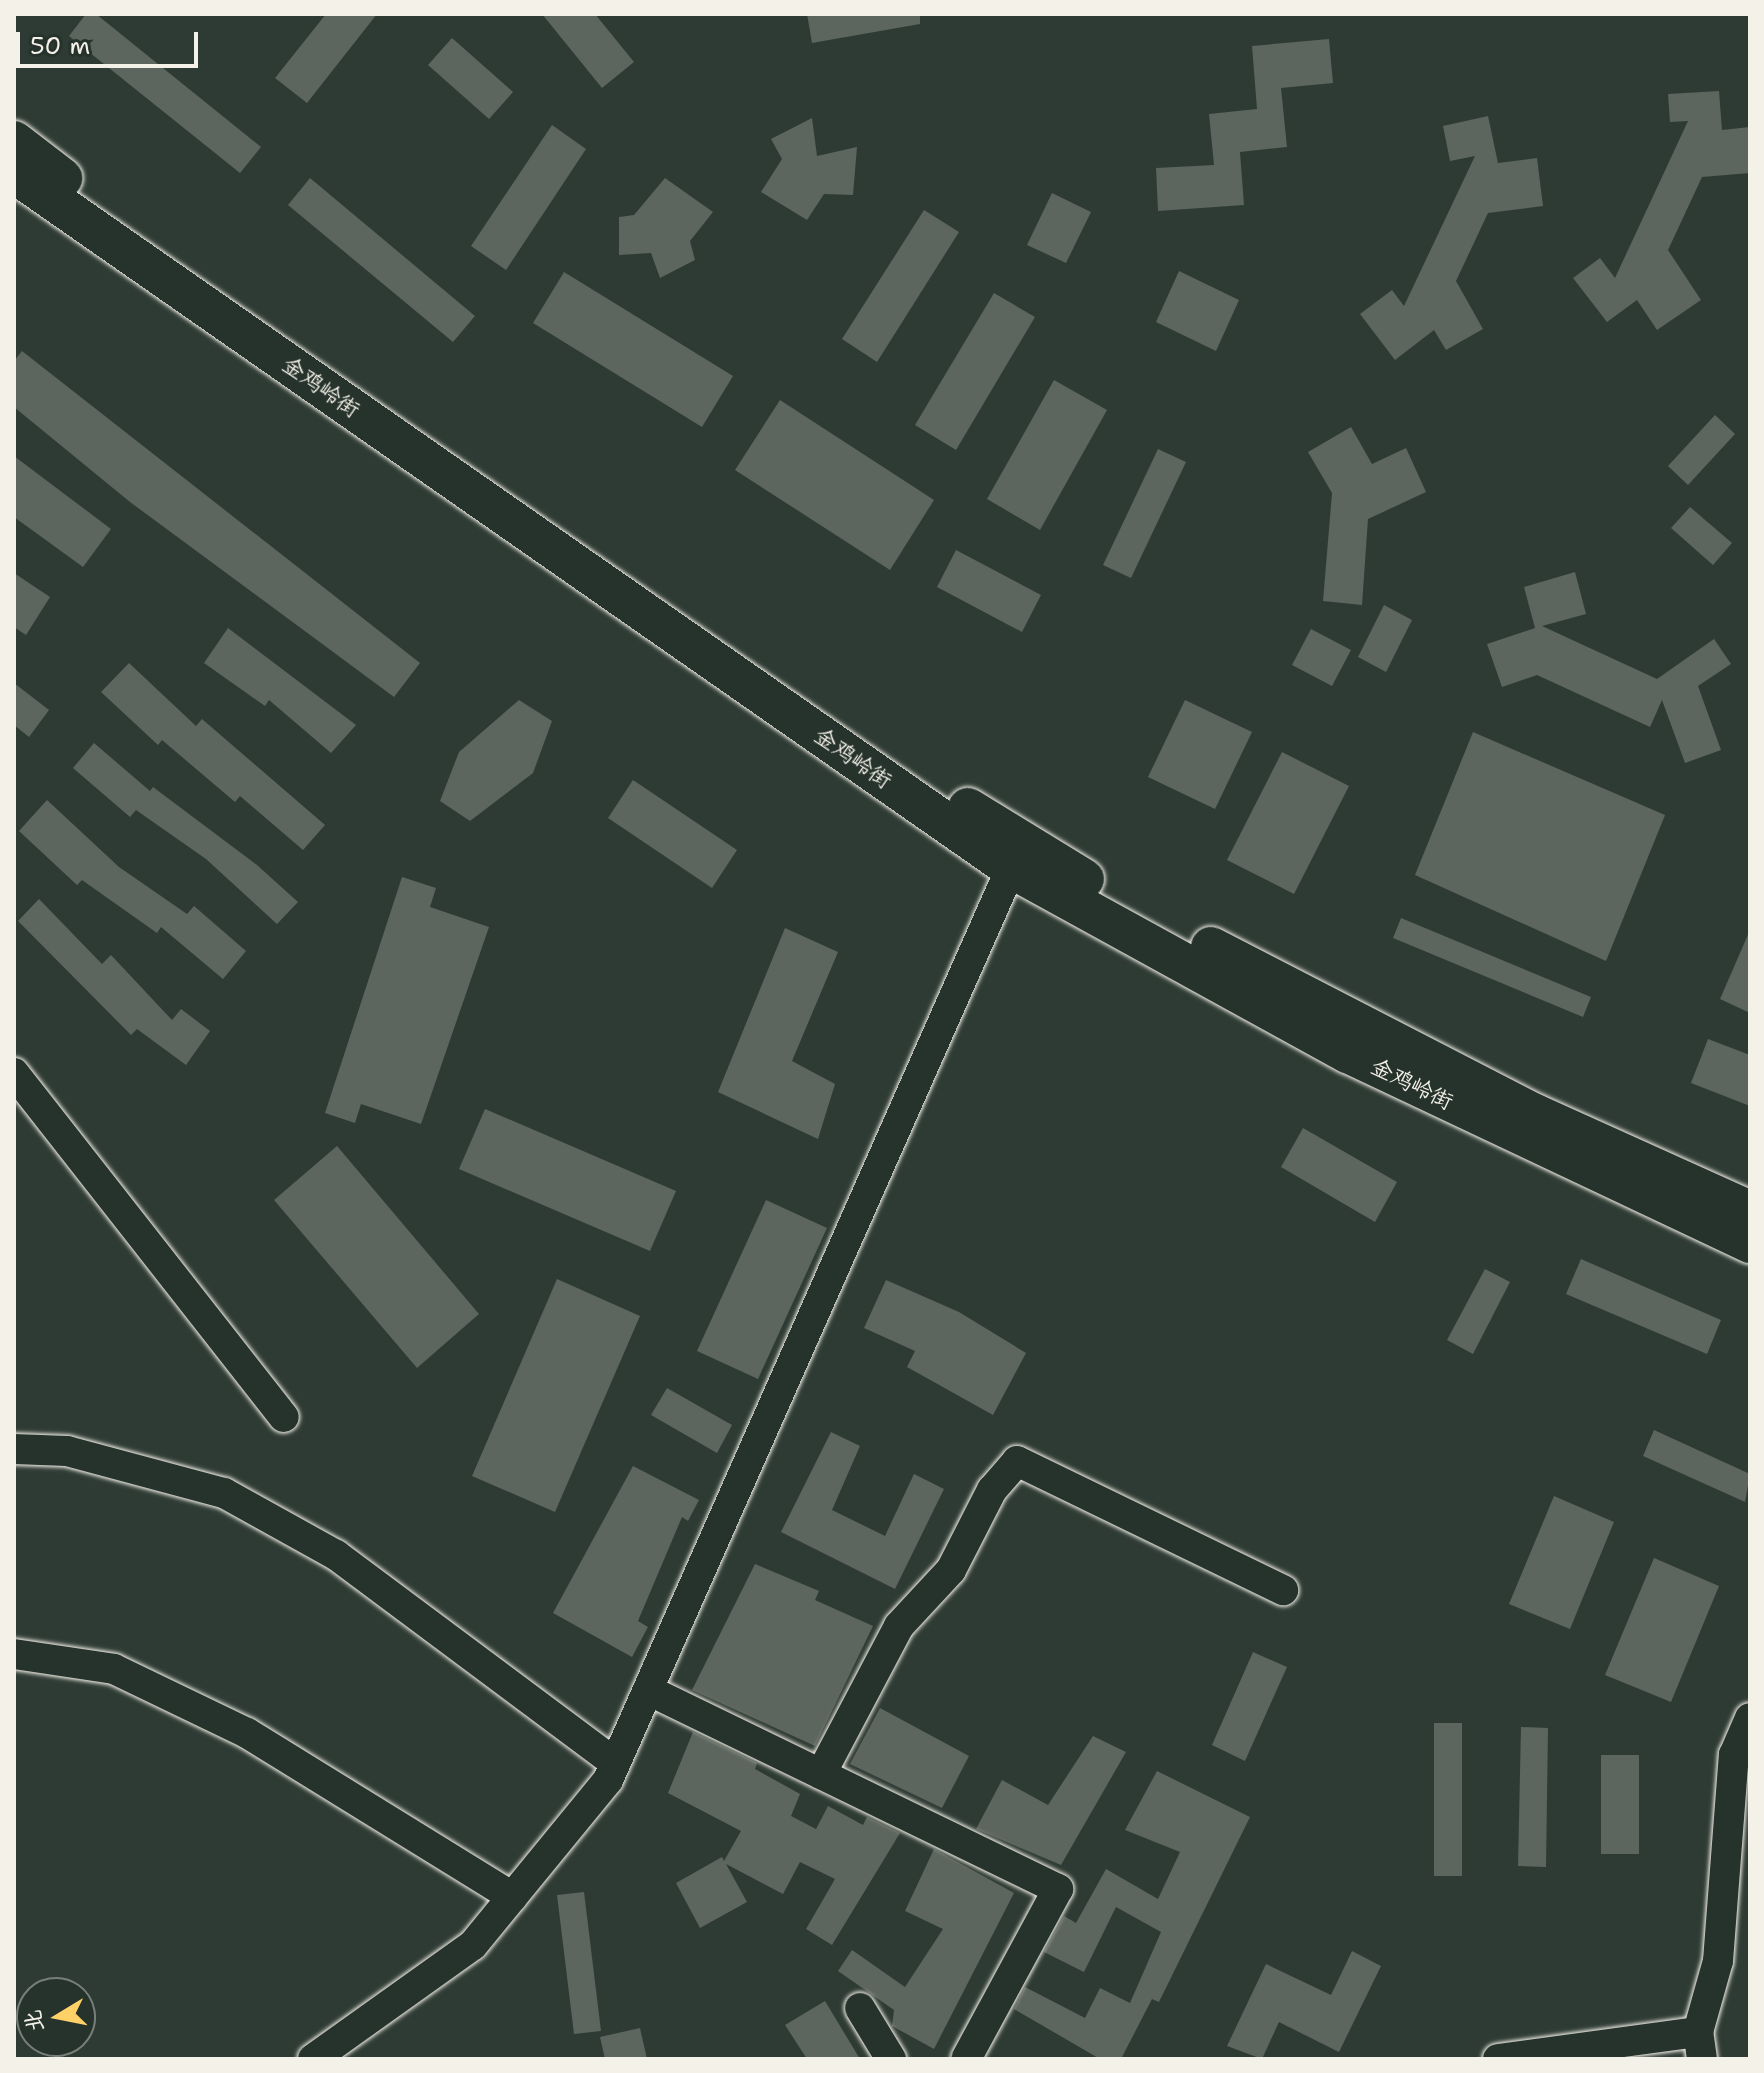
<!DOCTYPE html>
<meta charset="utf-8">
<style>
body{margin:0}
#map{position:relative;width:1764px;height:2073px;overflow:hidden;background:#2e3b34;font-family:"Shantell Sans","LXGW WenKai TC",sans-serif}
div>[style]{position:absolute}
.building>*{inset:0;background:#5c655e}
.roads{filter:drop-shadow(0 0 2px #f4f1e8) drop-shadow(0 0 2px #f4f1e8)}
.minor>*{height:30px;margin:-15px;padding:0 15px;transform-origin:15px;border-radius:15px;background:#26332d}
.major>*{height:40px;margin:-20px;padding:0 20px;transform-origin:20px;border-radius:20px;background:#26332d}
span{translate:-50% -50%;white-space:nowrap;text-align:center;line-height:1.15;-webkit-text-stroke:7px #26332d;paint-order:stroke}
.street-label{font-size:22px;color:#f4f1e8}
.frame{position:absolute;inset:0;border:16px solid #f4f1e8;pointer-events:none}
.north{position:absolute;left:16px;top:1977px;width:80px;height:80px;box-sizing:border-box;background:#26332d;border:2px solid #787f78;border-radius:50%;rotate:260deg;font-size:22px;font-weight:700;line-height:32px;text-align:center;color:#f4f1e8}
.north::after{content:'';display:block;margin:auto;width:28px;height:36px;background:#ffd166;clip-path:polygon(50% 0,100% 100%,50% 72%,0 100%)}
.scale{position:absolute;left:16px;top:32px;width:182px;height:36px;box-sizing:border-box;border:4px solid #f4f1e8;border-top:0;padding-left:10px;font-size:24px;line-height:28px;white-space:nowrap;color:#f4f1e8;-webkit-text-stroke:6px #26332d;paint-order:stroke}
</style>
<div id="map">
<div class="building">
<div style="clip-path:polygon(86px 14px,96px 14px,261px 147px,240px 173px,69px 36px)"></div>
<div style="clip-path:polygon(326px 14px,377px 14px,307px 103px,275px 78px)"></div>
<div style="clip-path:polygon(542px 14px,595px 14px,634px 62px,602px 88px)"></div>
<div style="clip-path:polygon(807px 14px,920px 14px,920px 24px,812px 43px)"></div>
<div style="clip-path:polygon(452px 38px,513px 92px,489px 119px,428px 65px)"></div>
<div style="clip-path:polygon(1329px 39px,1333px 83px,1281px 88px,1287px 147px,1240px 152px,1244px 205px,1158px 211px,1156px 168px,1214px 165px,1209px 114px,1257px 109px,1252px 46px)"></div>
<div style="clip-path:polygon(1719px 91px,1722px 130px,1750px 127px,1750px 173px,1702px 177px,1668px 250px,1701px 300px,1657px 330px,1637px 300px,1607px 322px,1573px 278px,1600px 258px,1615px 278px,1688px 121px,1670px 122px,1668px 94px)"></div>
<div style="clip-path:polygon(1488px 116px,1498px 163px,1537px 158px,1543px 206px,1488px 213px,1456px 281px,1483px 329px,1446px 350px,1434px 330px,1395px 360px,1360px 314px,1392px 290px,1404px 306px,1475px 156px,1450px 161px,1443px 126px)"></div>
<div style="clip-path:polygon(812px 118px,817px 156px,857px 147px,853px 195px,824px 194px,807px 220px,761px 192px,782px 159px,771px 139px)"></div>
<div style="clip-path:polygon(552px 125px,586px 149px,506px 270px,471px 246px)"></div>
<div style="clip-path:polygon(310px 178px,475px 316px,453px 342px,288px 205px)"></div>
<div style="clip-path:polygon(665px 178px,713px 212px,690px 241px,695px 260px,660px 278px,651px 253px,619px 255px,619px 217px,634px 215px)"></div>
<div style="clip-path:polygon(1052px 193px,1091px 212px,1066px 263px,1027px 245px)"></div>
<div style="clip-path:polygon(924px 210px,959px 232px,877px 362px,842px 339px)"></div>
<div style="clip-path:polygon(1179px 271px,1239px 300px,1216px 351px,1156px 322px)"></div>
<div style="clip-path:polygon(564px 272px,733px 376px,702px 427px,533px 323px)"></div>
<div style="clip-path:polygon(994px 293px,1035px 317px,956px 450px,915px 425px)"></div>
<div style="clip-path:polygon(22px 351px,420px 663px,394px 697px,130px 502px,14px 407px,14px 361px)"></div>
<div style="clip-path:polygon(1054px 380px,1107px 410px,1040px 530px,987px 499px)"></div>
<div style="clip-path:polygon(780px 400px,934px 500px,890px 570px,735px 470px)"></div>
<div style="clip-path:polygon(1715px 415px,1735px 434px,1688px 485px,1668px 466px)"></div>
<div style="clip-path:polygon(1351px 427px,1372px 464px,1406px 448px,1426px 492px,1368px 519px,1362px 605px,1323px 601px,1332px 493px,1308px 452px)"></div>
<div style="clip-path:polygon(1158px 449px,1186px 462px,1131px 578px,1103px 565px)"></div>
<div style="clip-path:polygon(14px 456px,111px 529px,83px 567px,14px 517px)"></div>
<div style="clip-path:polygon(1690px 507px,1732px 543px,1713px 565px,1671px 528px)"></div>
<div style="clip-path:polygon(956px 550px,1041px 595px,1022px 632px,937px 587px)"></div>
<div style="clip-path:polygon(1575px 572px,1586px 614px,1542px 626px,1657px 679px,1714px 639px,1731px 664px,1698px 686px,1721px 750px,1685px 763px,1662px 700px,1650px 727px,1537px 675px,1502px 687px,1487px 644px,1535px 628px,1524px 587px)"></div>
<div style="clip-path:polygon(14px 573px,50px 597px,26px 635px,14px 627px)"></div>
<div style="clip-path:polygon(1384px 605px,1412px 620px,1386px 672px,1358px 657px)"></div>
<div style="clip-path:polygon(228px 628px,356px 725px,331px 753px,269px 700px,265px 706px,204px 663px)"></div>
<div style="clip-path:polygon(1311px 629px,1351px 650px,1332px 686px,1292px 665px)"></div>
<div style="clip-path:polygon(129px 663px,196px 726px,202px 719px,325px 825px,303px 850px,240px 796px,235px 802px,162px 740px,158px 745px,101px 692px)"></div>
<div style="clip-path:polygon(14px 683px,49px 710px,29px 737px,14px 725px)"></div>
<div style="clip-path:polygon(519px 700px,552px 721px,533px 773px,470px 821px,440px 801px,459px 752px)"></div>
<div style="clip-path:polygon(1185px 700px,1252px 732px,1215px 809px,1148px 777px)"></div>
<div style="clip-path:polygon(1473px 732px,1665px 815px,1606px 961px,1415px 875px)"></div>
<div style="clip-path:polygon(94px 743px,150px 791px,153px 787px,257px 865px,298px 902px,277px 924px,206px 859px,136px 810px,130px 817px,73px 768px)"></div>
<div style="clip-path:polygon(1282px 752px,1349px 786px,1294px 894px,1227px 860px)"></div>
<div style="clip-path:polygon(633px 780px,737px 850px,712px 888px,608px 818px)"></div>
<div style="clip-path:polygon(47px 800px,119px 867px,187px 914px,194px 906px,246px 951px,223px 979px,161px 927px,157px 933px,82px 880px,77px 885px,19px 831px)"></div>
<div style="clip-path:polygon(402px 877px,436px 888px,430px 907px,489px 927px,421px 1124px,361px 1104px,355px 1123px,325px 1113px)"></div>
<div style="clip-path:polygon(39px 899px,102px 964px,111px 955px,172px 1020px,181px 1009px,210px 1031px,186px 1065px,137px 1029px,131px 1035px,18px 921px)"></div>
<div style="clip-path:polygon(1401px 918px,1591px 997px,1583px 1017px,1393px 938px)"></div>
<div style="clip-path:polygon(785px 928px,838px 952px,792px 1061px,835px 1084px,818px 1139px,718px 1092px)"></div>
<div style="clip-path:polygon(1750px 930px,1750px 1013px,1720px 999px)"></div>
<div style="clip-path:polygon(1708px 1039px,1750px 1055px,1750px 1106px,1691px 1083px)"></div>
<div style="clip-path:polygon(485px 1109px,676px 1191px,650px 1251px,459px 1169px)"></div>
<div style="clip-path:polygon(1303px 1128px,1397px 1182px,1375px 1222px,1281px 1167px)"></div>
<div style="clip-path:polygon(337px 1146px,479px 1314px,417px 1368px,274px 1200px)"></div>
<div style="clip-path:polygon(766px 1200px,827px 1228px,758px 1379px,697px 1351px)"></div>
<div style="clip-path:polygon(1581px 1259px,1721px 1320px,1707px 1354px,1566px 1294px)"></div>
<div style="clip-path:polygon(1485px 1269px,1510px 1282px,1473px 1354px,1447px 1340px)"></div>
<div style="clip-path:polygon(557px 1279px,640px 1316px,555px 1512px,472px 1476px)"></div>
<div style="clip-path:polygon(886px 1280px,959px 1312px,1026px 1353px,993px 1415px,907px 1367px,915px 1351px,864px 1328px)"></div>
<div style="clip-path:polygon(667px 1388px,732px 1425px,717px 1453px,651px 1415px)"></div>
<div style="clip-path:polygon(1654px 1430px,1750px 1474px,1745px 1502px,1643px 1456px)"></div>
<div style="clip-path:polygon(831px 1432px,860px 1446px,832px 1510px,885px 1536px,914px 1474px,944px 1489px,895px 1589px,781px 1532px)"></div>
<div style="clip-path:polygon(633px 1466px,699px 1500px,688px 1521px,682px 1517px,638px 1621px,648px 1627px,632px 1657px,553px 1613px)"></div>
<div style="clip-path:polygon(1554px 1496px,1614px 1522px,1570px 1629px,1509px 1604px)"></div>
<div style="clip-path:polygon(1654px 1558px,1719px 1586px,1671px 1702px,1605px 1675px)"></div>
<div style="clip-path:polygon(755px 1564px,819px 1591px,815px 1600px,873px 1626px,815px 1746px,692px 1690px)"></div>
<div style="clip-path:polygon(1253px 1652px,1287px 1667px,1245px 1761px,1212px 1745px)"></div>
<div style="clip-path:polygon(880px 1708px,969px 1756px,942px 1808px,850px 1764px)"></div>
<div style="clip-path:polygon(1434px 1723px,1462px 1723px,1462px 1876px,1434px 1876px)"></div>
<div style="clip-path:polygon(1521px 1727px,1548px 1728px,1546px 1867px,1518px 1866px)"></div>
<div style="clip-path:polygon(693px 1732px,757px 1763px,755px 1769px,800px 1794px,791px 1816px,816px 1829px,828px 1806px,863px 1825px,867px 1817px,900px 1833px,832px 1945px,806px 1929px,835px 1879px,800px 1862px,783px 1894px,726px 1864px,747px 1902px,700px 1928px,676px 1883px,722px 1857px,724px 1861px,741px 1831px,668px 1793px)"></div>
<div style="clip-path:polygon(1093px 1736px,1126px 1752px,1061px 1865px,976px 1829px,1002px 1780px,1048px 1805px)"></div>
<div style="clip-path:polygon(1601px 1755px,1639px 1755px,1639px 1854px,1601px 1854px)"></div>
<div style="clip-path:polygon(1157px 1771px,1250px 1817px,1159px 2002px,1152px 1999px,1121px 2059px,1100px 2059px,1014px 2009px,1025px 1987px,1085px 2018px,1100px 1988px,1130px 2003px,1161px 1932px,1116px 1907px,1084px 1972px,1044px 1952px,1064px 1916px,1076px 1923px,1106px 1869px,1158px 1899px,1180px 1852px,1125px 1830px)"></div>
<div style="clip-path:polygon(934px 1849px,1014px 1893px,934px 2049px,892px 2026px,894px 2010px,838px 1971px,852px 1950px,905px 1987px,943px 1929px,905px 1911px)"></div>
<div style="clip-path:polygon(584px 1892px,601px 2031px,574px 2034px,557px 1895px)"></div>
<div style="clip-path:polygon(1352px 1951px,1381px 1966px,1339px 2052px,1279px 2022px,1262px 2059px,1227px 2046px,1266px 1964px,1331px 1995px)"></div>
<div style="clip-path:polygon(825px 2001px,860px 2059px,807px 2059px,785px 2025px)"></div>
<div style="clip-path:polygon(640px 2028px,647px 2059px,605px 2059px,600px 2037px)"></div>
</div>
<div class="roads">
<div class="minor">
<div style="left:14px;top:1073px;width:437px;rotate:51.9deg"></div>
<div style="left:14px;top:1449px;width:53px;rotate:2.2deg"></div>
<div style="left:67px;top:1451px;width:163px;rotate:15deg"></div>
<div style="left:224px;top:1493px;width:128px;rotate:29deg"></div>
<div style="left:336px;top:1555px;width:348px;rotate:36.7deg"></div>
<div style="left:14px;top:1654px;width:101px;rotate:8.5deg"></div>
<div style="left:114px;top:1669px;width:148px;rotate:25.7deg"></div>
<div style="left:247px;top:1733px;width:312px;rotate:31.7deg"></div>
<div style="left:648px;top:1690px;width:456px;rotate:25.9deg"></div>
<div style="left:1058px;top:1889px;width:193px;rotate:118.4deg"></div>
<div style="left:821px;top:1774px;width:167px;rotate:-62.2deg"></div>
<div style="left:899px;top:1626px;width:76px;rotate:-47.1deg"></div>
<div style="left:951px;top:1570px;width:90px;rotate:-62.9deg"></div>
<div style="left:992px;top:1490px;width:38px;rotate:-49deg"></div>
<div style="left:1017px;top:1461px;width:296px;rotate:25.9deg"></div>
<div style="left:860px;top:2008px;width:60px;rotate:58.7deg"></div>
<div style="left:313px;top:2059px;width:196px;rotate:-35.5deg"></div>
<div style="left:473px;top:1945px;width:213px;rotate:-50.7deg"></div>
<div style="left:608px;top:1780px;width:997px;rotate:-66.16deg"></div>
<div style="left:1498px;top:2059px;width:202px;rotate:-7.7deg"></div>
<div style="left:1702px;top:2059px;width:27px;rotate:-98deg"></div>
<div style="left:1698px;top:2032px;width:74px;rotate:-74.3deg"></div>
<div style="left:1718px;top:1961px;width:207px;rotate:-85.6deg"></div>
<div style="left:1734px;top:1755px;width:40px;rotate:-66.6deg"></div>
</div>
<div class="major">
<div style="left:14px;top:141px;width:61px;rotate:37.6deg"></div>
<div style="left:14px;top:173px;width:1215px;rotate:34.88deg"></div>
<div style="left:1011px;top:868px;width:384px;rotate:28.8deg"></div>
<div style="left:1348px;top:1053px;width:445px;rotate:25.3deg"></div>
<div style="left:968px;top:808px;width:136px;rotate:31.5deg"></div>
<div style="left:1211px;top:947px;width:365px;rotate:27.3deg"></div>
<div style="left:1535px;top:1114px;width:236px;rotate:24.3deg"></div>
</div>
</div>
<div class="street-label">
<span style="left:321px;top:387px;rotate:35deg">金鸡岭街</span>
<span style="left:853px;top:758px;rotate:35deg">金鸡岭街</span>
<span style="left:1412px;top:1084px;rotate:26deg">金鸡岭街</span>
</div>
<div class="frame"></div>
<div class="north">北</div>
<div class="scale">50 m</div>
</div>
